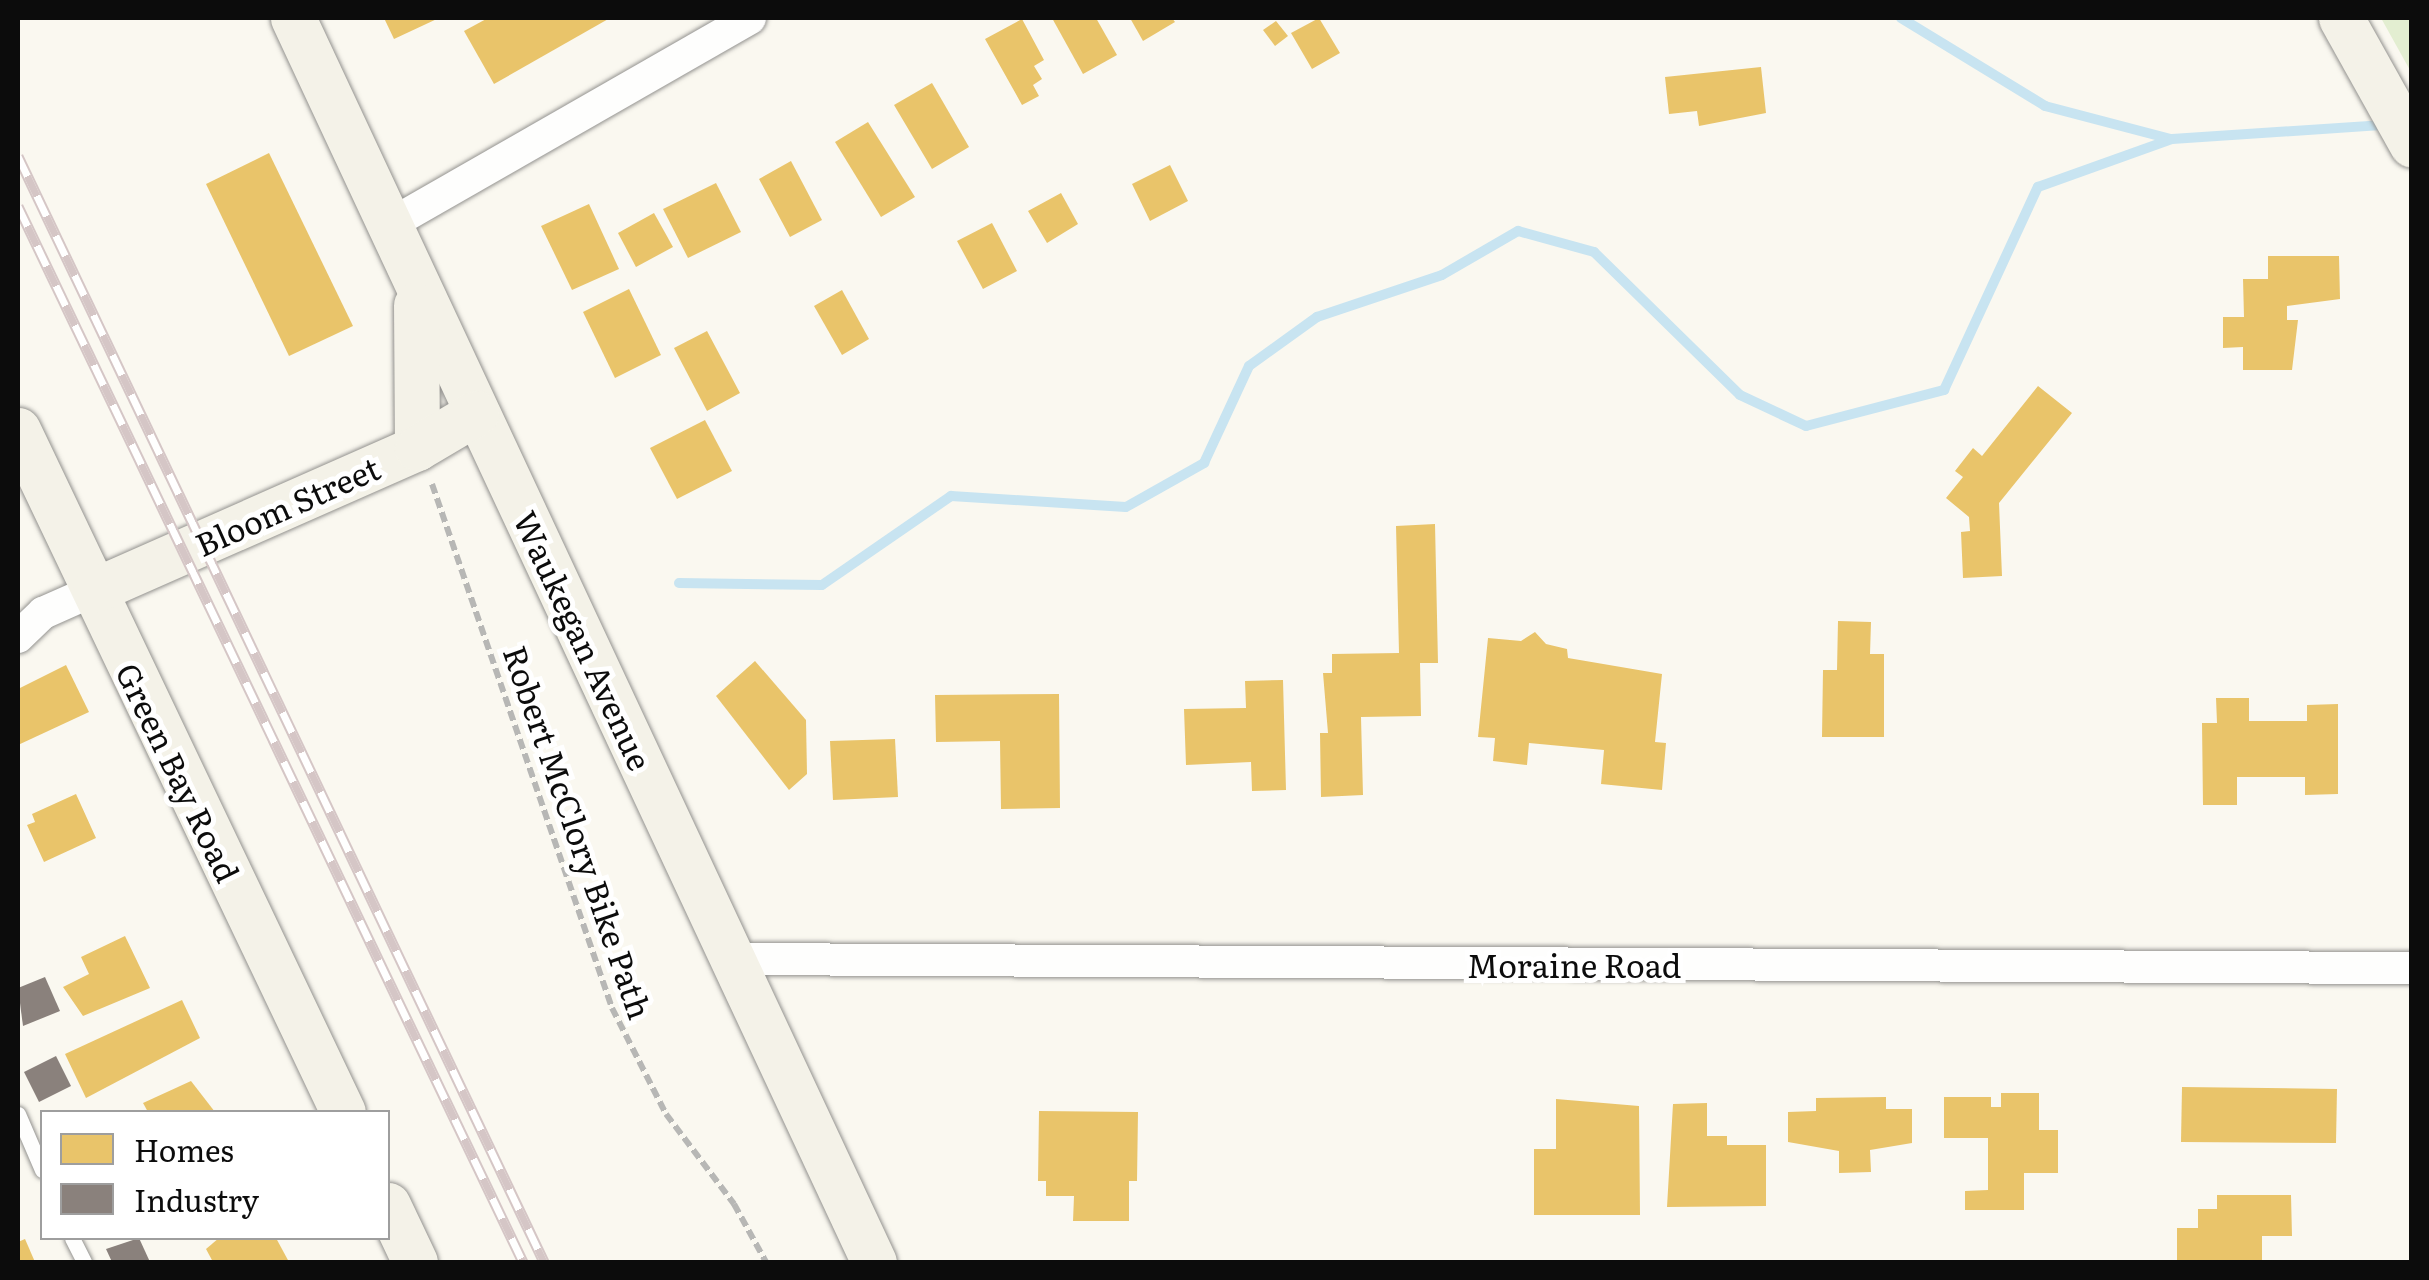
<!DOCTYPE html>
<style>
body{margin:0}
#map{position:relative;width:2429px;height:1280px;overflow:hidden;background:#faf8f0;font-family:Literata,serif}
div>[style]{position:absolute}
.green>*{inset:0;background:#e3eed1}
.homes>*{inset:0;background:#e9c46a}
.industry>*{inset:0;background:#8a817c}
.stream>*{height:10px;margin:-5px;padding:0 5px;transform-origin:5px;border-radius:5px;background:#c8e4f1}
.path>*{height:6px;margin-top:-3px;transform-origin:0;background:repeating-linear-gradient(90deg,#b7b7b5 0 10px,transparent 0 15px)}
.roads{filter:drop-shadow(0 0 2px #93928f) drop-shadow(0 0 2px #93928f)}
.lane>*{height:15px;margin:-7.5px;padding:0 7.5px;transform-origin:7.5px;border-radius:7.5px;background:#fefefd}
.street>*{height:32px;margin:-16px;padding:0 16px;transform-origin:16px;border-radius:16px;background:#fefefd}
.secondary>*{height:45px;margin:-22.5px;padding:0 22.5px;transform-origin:22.5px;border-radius:22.5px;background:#f4f2e8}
.rail>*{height:11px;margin-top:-5.5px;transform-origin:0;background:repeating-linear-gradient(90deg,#fff 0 22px,#d5c6c6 0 44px);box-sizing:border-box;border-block:2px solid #d5c6c6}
span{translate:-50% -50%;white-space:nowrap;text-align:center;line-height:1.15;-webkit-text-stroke:10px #fff;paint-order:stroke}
.street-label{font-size:32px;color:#0c0c0c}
.frame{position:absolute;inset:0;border:20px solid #0c0c0c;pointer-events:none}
.legend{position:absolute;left:40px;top:1110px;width:350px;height:130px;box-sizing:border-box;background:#fff;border:2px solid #9e9e9e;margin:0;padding:12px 18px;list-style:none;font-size:30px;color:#0c0c0c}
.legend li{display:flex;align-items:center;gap:20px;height:50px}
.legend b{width:50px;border:2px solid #9e9e9e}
</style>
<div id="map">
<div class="green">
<div style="clip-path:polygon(2381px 18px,2411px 18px,2411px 72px)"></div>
</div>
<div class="homes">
<div style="clip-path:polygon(384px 18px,439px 18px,394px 39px)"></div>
<div style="clip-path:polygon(488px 18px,610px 18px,494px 84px,464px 31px)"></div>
<div style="clip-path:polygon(1052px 18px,1096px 18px,1117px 55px,1083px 74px)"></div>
<div style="clip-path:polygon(1130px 18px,1172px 18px,1175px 22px,1143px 41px)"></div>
<div style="clip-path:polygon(1319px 18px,1340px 53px,1312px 69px,1291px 33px)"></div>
<div style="clip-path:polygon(1022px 19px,1044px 60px,1034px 66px,1042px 79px,1033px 85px,1039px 96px,1022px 105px,985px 39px)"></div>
<div style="clip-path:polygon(1276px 21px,1288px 36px,1275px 46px,1263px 30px)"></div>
<div style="clip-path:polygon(1761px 67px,1766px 113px,1699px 126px,1697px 111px,1669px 114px,1665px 77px)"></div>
<div style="clip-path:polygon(932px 83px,969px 147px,932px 169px,894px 105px)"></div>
<div style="clip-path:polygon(868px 122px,915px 197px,881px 217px,835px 142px)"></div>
<div style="clip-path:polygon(269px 153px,353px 326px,289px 356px,206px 184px)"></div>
<div style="clip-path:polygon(791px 161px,822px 220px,790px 237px,759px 179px)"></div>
<div style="clip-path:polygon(1170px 165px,1188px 201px,1150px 221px,1132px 184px)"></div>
<div style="clip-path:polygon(716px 183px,741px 232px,688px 258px,663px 209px)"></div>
<div style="clip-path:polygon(1061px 193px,1078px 224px,1047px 243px,1028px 211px)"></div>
<div style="clip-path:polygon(589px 204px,619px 269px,572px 290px,541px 226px)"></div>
<div style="clip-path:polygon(654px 213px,673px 247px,636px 267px,618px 233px)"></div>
<div style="clip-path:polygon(992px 223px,1017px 271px,983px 289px,957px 241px)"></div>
<div style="clip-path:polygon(2268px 256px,2339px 256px,2340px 299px,2287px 306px,2287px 320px,2298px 320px,2292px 370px,2243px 370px,2243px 347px,2223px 348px,2223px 317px,2244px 317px,2243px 279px,2268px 279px)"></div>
<div style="clip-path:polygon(629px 289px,661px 355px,615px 378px,583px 312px)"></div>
<div style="clip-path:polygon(842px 290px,869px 339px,842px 355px,814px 306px)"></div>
<div style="clip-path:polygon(707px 331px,740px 393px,707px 411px,674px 348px)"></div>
<div style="clip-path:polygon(2038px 386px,2072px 413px,1999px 503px,2002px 576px,1963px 578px,1961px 532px,1970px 531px,1969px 517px,1946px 498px,1963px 477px,1955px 471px,1973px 448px,1982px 456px)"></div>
<div style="clip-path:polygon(705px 420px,732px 471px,677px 499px,650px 448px)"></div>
<div style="clip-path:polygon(1435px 524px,1438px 663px,1420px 663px,1421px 716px,1361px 717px,1363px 795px,1321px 797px,1320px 733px,1328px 733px,1323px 673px,1332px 673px,1332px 654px,1399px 653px,1396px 526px)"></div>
<div style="clip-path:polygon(1838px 621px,1871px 622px,1870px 654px,1884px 654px,1884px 737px,1822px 737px,1823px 670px,1837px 670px)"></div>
<div style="clip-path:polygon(1535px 632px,1546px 644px,1567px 649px,1568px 658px,1662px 674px,1655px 742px,1666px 743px,1662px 790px,1601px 784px,1604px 750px,1529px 743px,1527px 765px,1493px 761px,1495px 738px,1478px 737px,1488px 638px,1521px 641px)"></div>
<div style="clip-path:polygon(755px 661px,806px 720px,807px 774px,789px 790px,716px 696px)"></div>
<div style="clip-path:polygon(66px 665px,89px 712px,18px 745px,18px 689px)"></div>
<div style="clip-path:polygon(1283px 680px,1286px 790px,1252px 791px,1251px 762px,1186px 765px,1184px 709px,1246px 708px,1245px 681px)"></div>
<div style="clip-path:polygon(1059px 694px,1060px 808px,1001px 809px,1000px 741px,936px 742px,935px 695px)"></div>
<div style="clip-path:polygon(2216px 698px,2249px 698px,2249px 721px,2307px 721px,2307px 705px,2338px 704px,2338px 794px,2305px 795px,2305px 777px,2237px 777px,2237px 805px,2203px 805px,2202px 723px,2217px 723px)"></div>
<div style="clip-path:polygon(895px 739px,898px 797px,833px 800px,830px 741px)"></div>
<div style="clip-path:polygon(76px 794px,96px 838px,44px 862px,27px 825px,35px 822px,32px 814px)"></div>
<div style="clip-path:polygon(125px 936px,150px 988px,83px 1016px,63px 987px,89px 974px,81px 957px)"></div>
<div style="clip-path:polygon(182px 1000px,200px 1038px,86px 1098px,65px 1054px)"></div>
<div style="clip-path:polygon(191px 1081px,215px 1112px,148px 1112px,143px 1103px)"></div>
<div style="clip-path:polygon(2182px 1087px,2337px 1089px,2336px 1143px,2181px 1142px)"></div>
<div style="clip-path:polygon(2001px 1093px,2039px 1093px,2039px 1130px,2058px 1130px,2058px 1173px,2024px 1173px,2024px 1210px,1965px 1210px,1965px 1191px,1988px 1190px,1988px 1138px,1944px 1138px,1944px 1097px,1991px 1097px,1991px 1107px,2001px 1107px)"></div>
<div style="clip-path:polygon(1886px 1097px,1886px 1109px,1912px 1109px,1912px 1143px,1870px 1150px,1871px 1172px,1839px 1173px,1839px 1151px,1788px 1142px,1788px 1112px,1816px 1111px,1816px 1098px)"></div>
<div style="clip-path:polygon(1556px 1099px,1639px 1106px,1640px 1215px,1534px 1215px,1534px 1149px,1556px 1149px)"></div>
<div style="clip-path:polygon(1707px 1103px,1707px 1136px,1727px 1136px,1727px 1145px,1766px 1145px,1766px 1206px,1667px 1207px,1673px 1104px)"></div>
<div style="clip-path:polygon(1039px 1111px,1138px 1112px,1137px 1181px,1129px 1181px,1129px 1221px,1073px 1221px,1074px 1196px,1046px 1196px,1046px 1181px,1038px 1181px)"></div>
<div style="clip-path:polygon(2217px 1195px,2291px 1195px,2292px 1236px,2262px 1236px,2262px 1262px,2177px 1262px,2177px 1228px,2198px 1228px,2198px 1209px,2217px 1209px)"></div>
<div style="clip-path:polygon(219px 1238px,276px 1238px,289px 1262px,213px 1262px,206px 1249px)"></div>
<div style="clip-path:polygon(25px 1239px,35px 1262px,18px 1262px,18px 1242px)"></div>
</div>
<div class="industry">
<div style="clip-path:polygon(45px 977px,60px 1011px,23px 1026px,18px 988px)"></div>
<div style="clip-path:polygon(56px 1056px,71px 1086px,39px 1102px,24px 1072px)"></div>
<div style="clip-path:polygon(139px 1238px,150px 1262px,112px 1262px,106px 1249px)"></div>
</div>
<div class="stream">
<div style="left:1901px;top:18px;width:169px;rotate:31.4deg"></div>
<div style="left:2045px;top:106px;width:130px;rotate:14.7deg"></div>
<div style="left:679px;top:583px;width:143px;rotate:0.8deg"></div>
<div style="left:822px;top:585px;width:157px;rotate:-34.6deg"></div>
<div style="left:951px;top:496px;width:175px;rotate:3.6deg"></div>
<div style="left:1126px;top:507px;width:90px;rotate:-29.4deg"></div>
<div style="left:1204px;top:463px;width:107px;rotate:-65.1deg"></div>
<div style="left:1249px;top:366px;width:84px;rotate:-35.8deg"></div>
<div style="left:1317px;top:317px;width:132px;rotate:-18.6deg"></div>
<div style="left:1442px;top:275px;width:88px;rotate:-30.1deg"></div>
<div style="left:1518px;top:231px;width:79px;rotate:15.4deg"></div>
<div style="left:1594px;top:252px;width:204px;rotate:44.4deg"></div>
<div style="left:1740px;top:395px;width:73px;rotate:25.2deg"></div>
<div style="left:1806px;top:426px;width:143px;rotate:-14.6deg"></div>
<div style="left:1944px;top:390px;width:224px;rotate:-65.2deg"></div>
<div style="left:2038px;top:187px;width:142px;rotate:-19.7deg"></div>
<div style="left:2172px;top:139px;width:213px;rotate:-3.8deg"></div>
</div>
<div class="path">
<div style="left:432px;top:484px;width:554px;rotate:71.04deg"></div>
<div style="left:612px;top:1008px;width:119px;rotate:63deg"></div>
<div style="left:666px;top:1114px;width:113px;rotate:52.9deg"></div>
<div style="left:734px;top:1204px;width:66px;rotate:61.1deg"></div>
</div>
<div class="roads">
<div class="lane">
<div style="left:18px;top:1114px;width:61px;rotate:66.8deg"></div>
<div style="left:72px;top:1238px;width:27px;rotate:63deg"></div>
</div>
<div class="street">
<div style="left:389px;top:225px;width:416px;rotate:-29.8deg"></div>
<div style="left:18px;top:637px;width:35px;rotate:-44deg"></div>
<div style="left:43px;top:613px;width:57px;rotate:-23.9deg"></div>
<div style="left:736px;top:959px;width:1676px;rotate:0.31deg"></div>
</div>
<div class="secondary">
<div style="left:293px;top:18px;width:1373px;rotate:64.97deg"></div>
<div style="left:2341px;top:18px;width:145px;rotate:60.8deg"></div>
<div style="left:416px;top:305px;width:143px;rotate:89.6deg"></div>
<div style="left:18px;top:430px;width:755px;rotate:64.52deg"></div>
<div style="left:95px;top:590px;width:352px;rotate:-23.8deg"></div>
<div style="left:417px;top:448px;width:69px;rotate:-30.7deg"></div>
<div style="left:388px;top:1205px;width:63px;rotate:64.7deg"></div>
</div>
</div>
<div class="rail">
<div style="left:18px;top:156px;width:1225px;rotate:64.56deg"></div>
<div style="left:18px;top:206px;width:1171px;rotate:64.44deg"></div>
</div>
<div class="street-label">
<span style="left:287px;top:505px;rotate:-24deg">Bloom Street</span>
<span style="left:584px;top:640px;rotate:65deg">Waukegan Avenue</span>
<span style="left:179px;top:772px;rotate:64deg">Green Bay Road</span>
<span style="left:579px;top:832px;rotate:71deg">Robert McClory Bike Path</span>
<span style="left:1574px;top:964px">Moraine Road</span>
</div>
<div class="frame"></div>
<ul class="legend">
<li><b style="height:28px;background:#e9c46a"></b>Homes</li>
<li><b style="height:28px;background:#8a817c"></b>Industry</li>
</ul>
</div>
